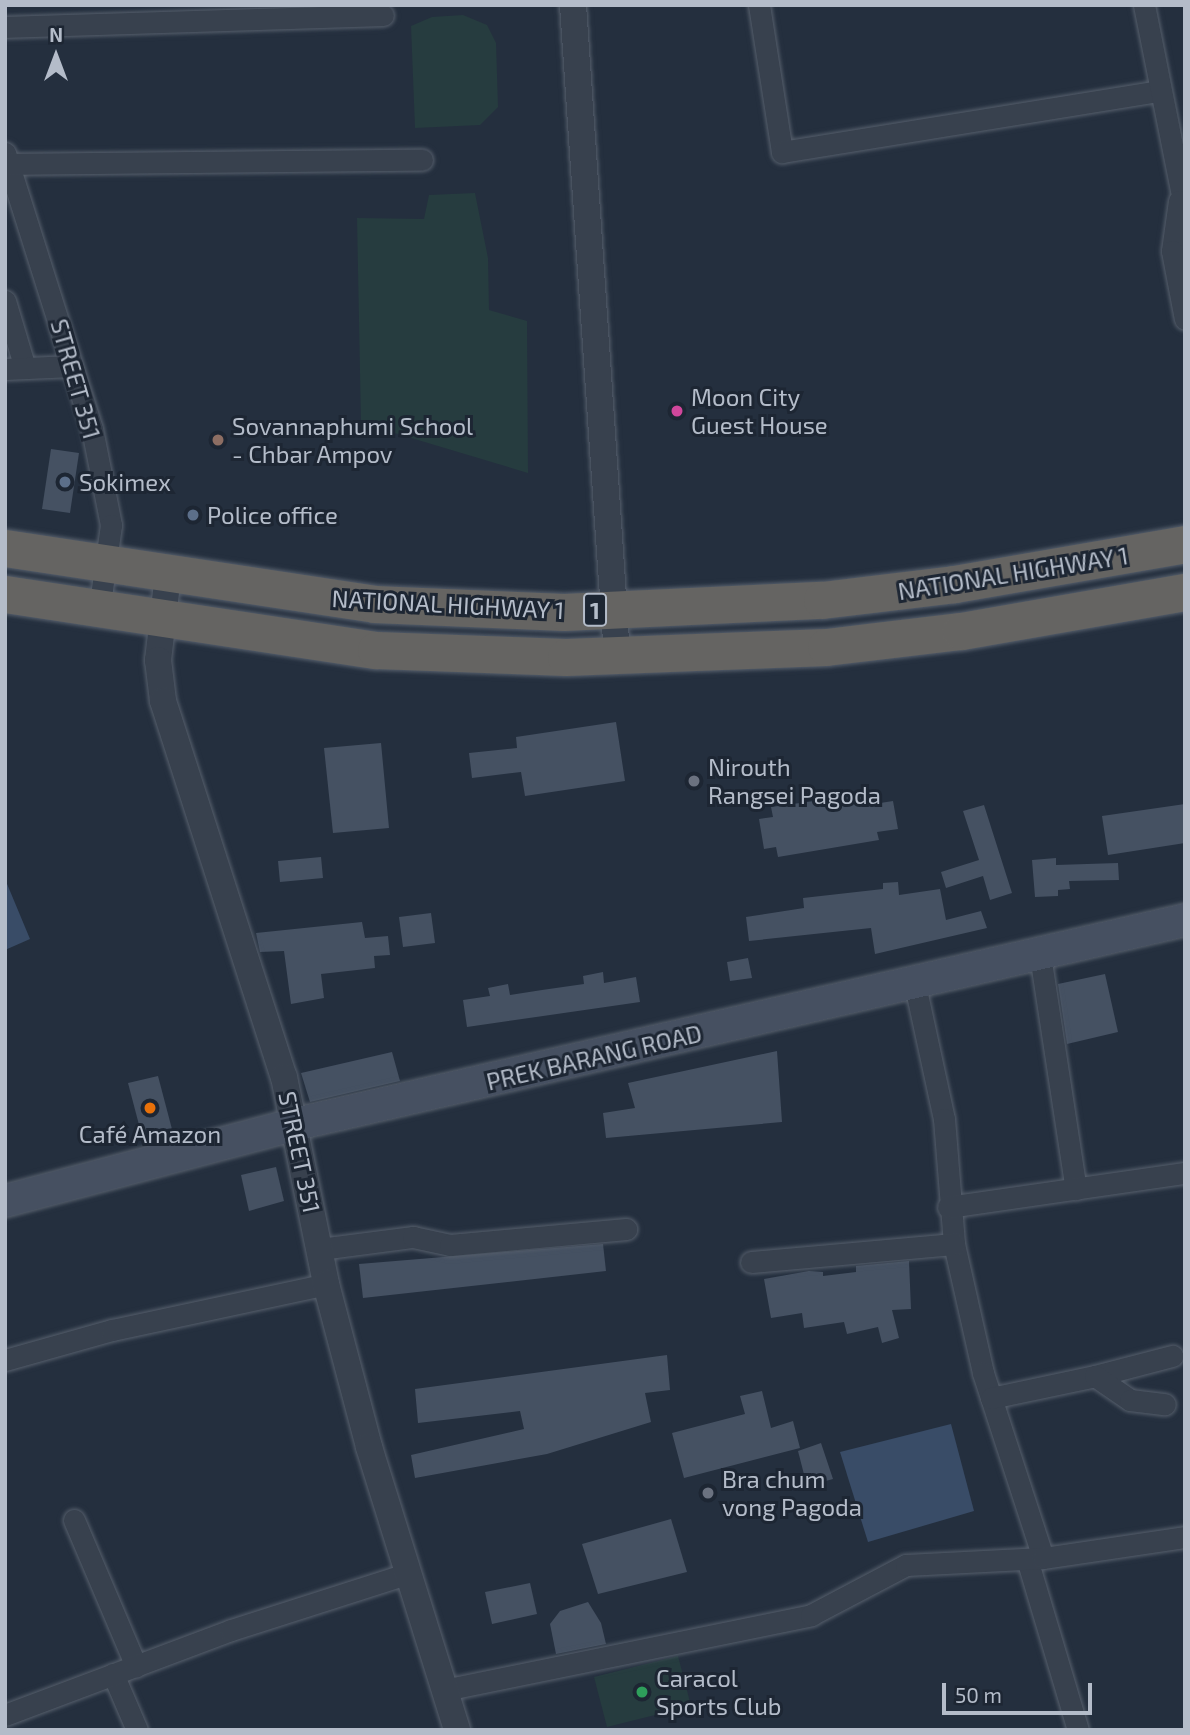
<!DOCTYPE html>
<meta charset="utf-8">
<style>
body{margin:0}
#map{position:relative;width:1190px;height:1735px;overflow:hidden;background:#242f3e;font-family:"Exo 2",sans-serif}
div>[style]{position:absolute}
.green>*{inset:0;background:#263c3f}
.water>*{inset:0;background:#394c67}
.building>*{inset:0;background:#455162}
.roads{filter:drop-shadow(0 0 2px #565f6c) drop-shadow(0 0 2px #565f6c)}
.minor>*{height:21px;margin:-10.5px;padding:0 10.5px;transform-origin:10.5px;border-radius:10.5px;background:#38414e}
.tertiary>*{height:26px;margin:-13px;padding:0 13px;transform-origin:13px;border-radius:13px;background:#38414e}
.secondary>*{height:32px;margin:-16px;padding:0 16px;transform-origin:16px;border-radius:16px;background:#465061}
.trunk>*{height:37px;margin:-18.5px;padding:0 18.5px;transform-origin:18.5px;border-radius:18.5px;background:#656462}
.dots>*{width:19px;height:19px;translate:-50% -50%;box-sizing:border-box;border:4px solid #1d2633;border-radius:50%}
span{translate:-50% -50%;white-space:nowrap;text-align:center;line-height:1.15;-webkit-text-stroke:6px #1d2633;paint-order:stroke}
.shield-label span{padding:2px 5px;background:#1d2633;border:2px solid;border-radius:5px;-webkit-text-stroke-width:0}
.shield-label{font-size:23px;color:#b4bcc9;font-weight:700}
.street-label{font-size:24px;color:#b4bcc9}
.poi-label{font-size:24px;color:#b4bcc9}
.left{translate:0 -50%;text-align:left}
.frame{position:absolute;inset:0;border:7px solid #b4bcc9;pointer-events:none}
.north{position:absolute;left:21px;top:21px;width:70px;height:70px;-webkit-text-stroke:5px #1d2633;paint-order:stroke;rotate:0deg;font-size:19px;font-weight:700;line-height:28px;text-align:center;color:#b4bcc9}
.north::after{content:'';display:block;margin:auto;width:24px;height:32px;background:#b4bcc9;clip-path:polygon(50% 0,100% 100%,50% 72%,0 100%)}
.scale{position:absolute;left:942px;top:1683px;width:150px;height:32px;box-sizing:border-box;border:4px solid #b4bcc9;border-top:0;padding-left:9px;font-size:21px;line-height:24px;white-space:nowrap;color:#b4bcc9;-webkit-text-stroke:5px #1d2633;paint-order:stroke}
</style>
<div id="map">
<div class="green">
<div style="clip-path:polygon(463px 15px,487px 25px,496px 43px,498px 107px,480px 125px,415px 128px,411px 26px,432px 17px)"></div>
<div style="clip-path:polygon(475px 193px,488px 258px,489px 310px,527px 321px,528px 473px,361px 423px,357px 218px,424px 219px,429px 195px)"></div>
<div style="clip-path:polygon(678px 1656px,691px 1706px,607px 1727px,594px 1677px)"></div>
</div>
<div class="water">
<div style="clip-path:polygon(5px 879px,30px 939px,5px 950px)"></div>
<div style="clip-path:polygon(951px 1424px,974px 1511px,868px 1542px,840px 1452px)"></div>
</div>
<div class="building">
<div style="clip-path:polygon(51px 449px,79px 453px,70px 513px,42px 509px)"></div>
<div style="clip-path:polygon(616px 722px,625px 781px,525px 796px,521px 772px,472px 778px,469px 753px,517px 748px,516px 737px)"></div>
<div style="clip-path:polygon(381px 743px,389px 828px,333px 833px,324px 748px)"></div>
<div style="clip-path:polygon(872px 793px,874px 804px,893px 801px,898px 829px,877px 832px,879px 840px,778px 857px,776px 847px,764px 849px,759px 819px,773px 817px,771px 807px)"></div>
<div style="clip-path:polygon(1185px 804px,1185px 843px,1108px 855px,1102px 816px)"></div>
<div style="clip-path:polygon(984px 805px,1012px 893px,990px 900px,983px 876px,946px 888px,941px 872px,979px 860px,963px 811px)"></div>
<div style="clip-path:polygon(321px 857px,323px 878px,280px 882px,278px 861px)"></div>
<div style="clip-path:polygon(1056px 858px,1056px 865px,1118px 863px,1119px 880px,1069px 881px,1070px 889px,1058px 890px,1058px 896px,1035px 897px,1032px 860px)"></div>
<div style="clip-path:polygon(898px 882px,899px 895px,940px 889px,946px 920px,981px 911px,987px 928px,875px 954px,871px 928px,749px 941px,746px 917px,804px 908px,803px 898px,883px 889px,883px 883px)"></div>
<div style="clip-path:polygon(431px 913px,435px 943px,403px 947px,399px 917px)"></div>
<div style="clip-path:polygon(362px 922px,365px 938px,388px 936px,390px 955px,374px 956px,375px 968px,321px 974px,324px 998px,291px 1004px,284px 951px,260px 952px,256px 933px)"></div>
<div style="clip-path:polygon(748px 958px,752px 978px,730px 981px,727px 962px)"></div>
<div style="clip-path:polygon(603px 972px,604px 983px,636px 977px,640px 1002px,467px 1027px,463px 1000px,490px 996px,488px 988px,508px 984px,510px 995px,542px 990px,584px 984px,583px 976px)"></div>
<div style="clip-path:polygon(1105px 974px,1118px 1032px,1067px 1044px,1058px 984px)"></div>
<div style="clip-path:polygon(777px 1051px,782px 1122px,606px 1138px,603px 1113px,635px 1108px,628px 1083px)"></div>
<div style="clip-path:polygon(392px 1052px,400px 1081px,310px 1102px,301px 1073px)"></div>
<div style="clip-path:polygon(158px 1076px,173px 1133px,143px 1140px,128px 1083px)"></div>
<div style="clip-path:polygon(276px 1167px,284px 1201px,249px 1211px,241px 1175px)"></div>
<div style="clip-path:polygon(603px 1244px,606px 1271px,363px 1298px,359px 1264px)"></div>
<div style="clip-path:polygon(909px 1261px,911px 1309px,892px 1310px,899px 1338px,882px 1343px,878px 1327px,847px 1334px,844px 1322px,804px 1328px,802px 1313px,771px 1318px,764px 1279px,809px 1271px,823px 1272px,823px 1276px,856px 1272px,856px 1266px)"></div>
<div style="clip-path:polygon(667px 1355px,670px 1390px,645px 1393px,651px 1422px,547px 1454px,415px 1478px,411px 1455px,524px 1429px,520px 1411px,418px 1423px,415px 1389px)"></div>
<div style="clip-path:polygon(762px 1391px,771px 1428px,793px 1421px,800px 1448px,684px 1478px,672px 1433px,745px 1414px,740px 1396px)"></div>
<div style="clip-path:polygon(821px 1443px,833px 1479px,807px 1486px,798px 1451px)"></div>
<div style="clip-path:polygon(671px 1519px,687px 1572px,598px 1594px,582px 1544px)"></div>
<div style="clip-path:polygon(530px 1583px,537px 1614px,492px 1624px,485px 1592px)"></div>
<div style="clip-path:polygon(588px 1602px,601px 1623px,606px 1644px,556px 1654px,550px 1624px,560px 1611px)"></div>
</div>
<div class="roads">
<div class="minor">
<div style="left:759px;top:5px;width:149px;rotate:81.1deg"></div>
<div style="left:782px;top:152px;width:382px;rotate:-9.2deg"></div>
<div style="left:1144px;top:5px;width:210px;rotate:78.7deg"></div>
<div style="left:5px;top:27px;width:378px;rotate:-1.8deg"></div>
<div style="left:5px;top:153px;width:289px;rotate:72.5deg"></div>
<div style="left:92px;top:429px;width:98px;rotate:78.8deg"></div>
<div style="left:111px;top:525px;width:86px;rotate:98deg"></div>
<div style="left:9px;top:164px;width:413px;rotate:-0.6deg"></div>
<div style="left:1179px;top:201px;width:50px;rotate:98deg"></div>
<div style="left:1172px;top:251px;width:69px;rotate:79.2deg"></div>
<div style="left:5px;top:301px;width:70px;rotate:73.4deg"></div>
<div style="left:5px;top:369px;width:67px;rotate:-2.6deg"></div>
<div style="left:1040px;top:955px;width:237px;rotate:81.3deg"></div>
<div style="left:915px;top:985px;width:137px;rotate:77.8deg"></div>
<div style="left:944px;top:1119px;width:125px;rotate:85.4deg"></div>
<div style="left:954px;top:1244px;width:132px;rotate:77.3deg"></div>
<div style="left:983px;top:1373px;width:194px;rotate:72deg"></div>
<div style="left:948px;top:1207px;width:239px;rotate:-8.2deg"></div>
<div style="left:320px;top:1249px;width:94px;rotate:-7.4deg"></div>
<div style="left:413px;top:1237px;width:38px;rotate:12deg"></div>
<div style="left:450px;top:1245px;width:177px;rotate:-5.2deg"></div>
<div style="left:751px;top:1262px;width:204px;rotate:-5.1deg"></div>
<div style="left:5px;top:1360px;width:111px;rotate:-15.7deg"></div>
<div style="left:112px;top:1330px;width:219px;rotate:-12.1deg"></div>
<div style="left:1095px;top:1376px;width:80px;rotate:-14.6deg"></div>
<div style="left:991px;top:1398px;width:106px;rotate:-11.9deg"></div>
<div style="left:1095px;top:1376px;width:42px;rotate:34.4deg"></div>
<div style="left:1130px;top:1400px;width:35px;rotate:7deg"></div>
<div style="left:74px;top:1520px;width:159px;rotate:67deg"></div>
<div style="left:1027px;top:1559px;width:178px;rotate:73.4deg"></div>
<div style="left:113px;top:1674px;width:61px;rotate:66.8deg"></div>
<div style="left:444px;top:1690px;width:375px;rotate:-11.5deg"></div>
<div style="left:811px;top:1615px;width:107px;rotate:-27.8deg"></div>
<div style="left:906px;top:1565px;width:137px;rotate:-2.9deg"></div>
<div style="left:1043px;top:1558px;width:144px;rotate:-8.4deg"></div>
<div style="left:5px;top:1715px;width:241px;rotate:-20.6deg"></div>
<div style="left:231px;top:1630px;width:184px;rotate:-17.7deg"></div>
</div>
<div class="tertiary">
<div style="left:573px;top:5px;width:652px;rotate:86.13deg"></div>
<div style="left:168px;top:575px;width:86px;rotate:96.7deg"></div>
<div style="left:158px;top:660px;width:41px;rotate:83deg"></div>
<div style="left:163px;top:701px;width:395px;rotate:72.2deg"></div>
<div style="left:284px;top:1077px;width:211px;rotate:78.5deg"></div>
<div style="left:326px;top:1284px;width:169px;rotate:75.2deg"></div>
<div style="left:369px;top:1447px;width:296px;rotate:72.7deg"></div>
</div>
<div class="secondary">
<div style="left:5px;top:1201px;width:301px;rotate:-14.8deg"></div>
<div style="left:296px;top:1124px;width:912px;rotate:-12.92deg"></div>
</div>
<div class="trunk">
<div style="left:5px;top:548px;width:373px;rotate:8.6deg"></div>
<div style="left:374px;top:604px;width:190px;rotate:2.4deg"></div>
<div style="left:564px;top:612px;width:258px;rotate:-2.7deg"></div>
<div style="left:822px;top:600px;width:133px;rotate:-6.9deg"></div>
<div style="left:954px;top:584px;width:234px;rotate:-9.8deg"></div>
<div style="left:5px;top:594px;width:375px;rotate:8.6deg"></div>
<div style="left:376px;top:650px;width:190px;rotate:2.1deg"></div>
<div style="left:566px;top:657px;width:260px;rotate:-2.2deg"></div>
<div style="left:826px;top:647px;width:136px;rotate:-6.8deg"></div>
<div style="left:961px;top:631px;width:227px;rotate:-9.9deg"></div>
</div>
</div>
<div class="dots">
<div style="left:677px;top:411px;background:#d1479c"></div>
<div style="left:218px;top:440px;background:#8d6e63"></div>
<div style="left:65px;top:482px;background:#5c6f8a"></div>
<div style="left:193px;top:515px;background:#5c6f8a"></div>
<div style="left:694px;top:781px;background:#6b7280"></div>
<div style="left:150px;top:1108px;background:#e8710a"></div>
<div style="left:708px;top:1493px;background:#6b7280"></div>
<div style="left:642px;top:1692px;background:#2e9e5b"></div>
</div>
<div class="shield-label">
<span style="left:595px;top:610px">1</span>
</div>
<div class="street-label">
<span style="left:76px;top:379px;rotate:74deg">STREET 351</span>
<span style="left:1013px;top:573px;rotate:-9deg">NATIONAL HIGHWAY 1</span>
<span style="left:448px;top:604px;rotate:3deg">NATIONAL HIGHWAY 1</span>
<span style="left:594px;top:1057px;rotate:-13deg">PREK BARANG ROAD</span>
<span style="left:300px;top:1152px;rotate:78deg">STREET 351</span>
</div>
<div class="poi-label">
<span class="left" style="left:691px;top:411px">Moon City<br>Guest House</span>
<span class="left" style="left:232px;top:440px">Sovannaphumi School<br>- Chbar Ampov</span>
<span class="left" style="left:79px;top:482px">Sokimex</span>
<span class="left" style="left:207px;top:515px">Police office</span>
<span class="left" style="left:708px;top:781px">Nirouth<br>Rangsei Pagoda</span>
<span style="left:150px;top:1134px">Café Amazon</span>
<span class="left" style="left:722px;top:1493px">Bra chum<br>vong Pagoda</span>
<span class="left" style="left:656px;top:1692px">Caracol<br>Sports Club</span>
</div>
<div class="frame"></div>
<div class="north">N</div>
<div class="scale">50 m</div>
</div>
